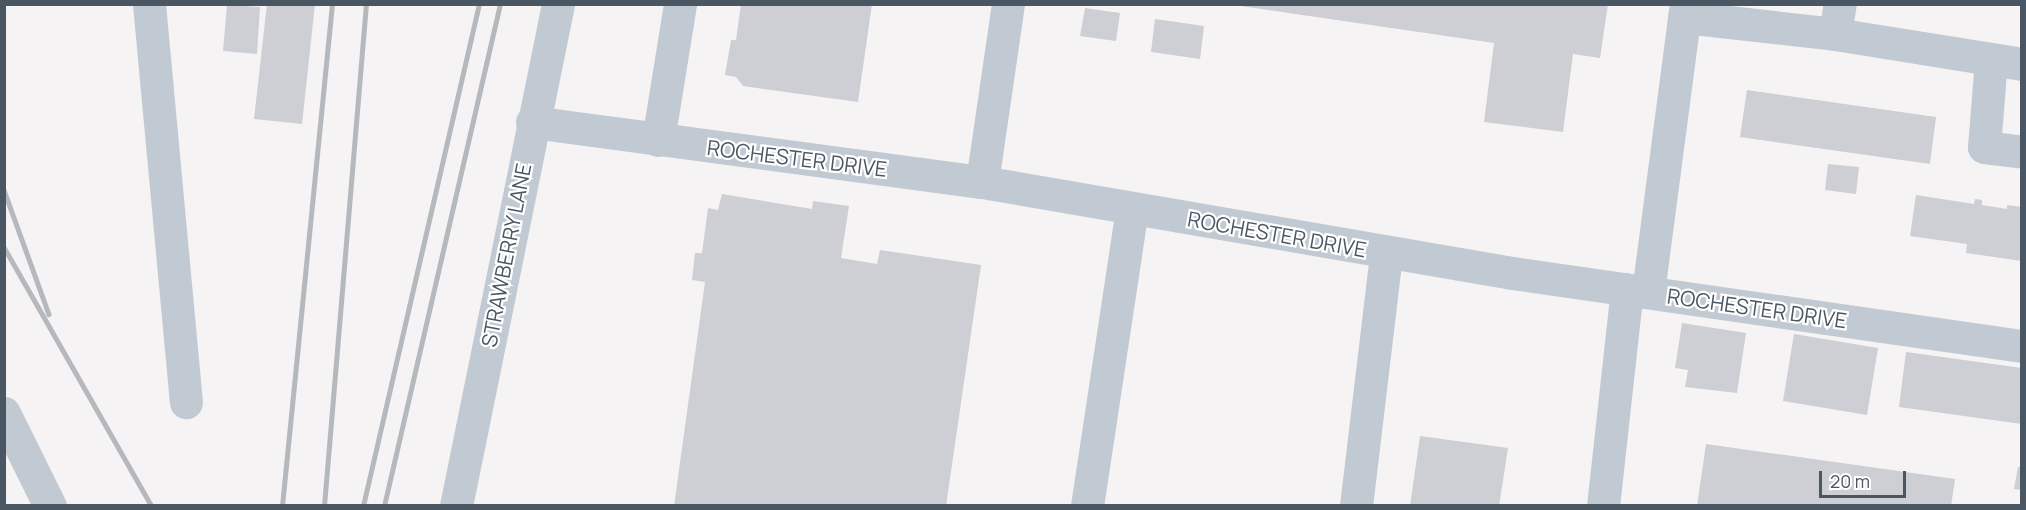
<!DOCTYPE html>
<style>
body{margin:0}
#map{position:relative;width:2026px;height:510px;overflow:hidden;background:#f5f3f3;font-family:Manrope,sans-serif}
div>[style]{position:absolute}
.building>*{inset:0;background:#cdcfd5}
.minor>*{height:33px;margin:-16.5px;padding:0 16.5px;transform-origin:16.5px;border-radius:16.5px;background:#c1cad2}
.rail>*{height:4.5px;margin:-2.25px;padding:0 2.25px;transform-origin:2.25px;border-radius:2.25px;background:#b5b8bd}
span{translate:-50% -50%;white-space:nowrap;text-align:center;line-height:1.15;-webkit-text-stroke:4.5px #fff;paint-order:stroke}
.street-label{font-size:21px;color:#4a5661}
.frame{position:absolute;inset:0;border:6px solid #4a5661;pointer-events:none}
.scale{position:absolute;left:1819px;top:471px;width:87px;height:27px;box-sizing:border-box;border:3px solid #4a5661;border-top:0;padding-left:8px;font-size:18px;line-height:21px;white-space:nowrap;color:#4a5661;-webkit-text-stroke:4px #fff;paint-order:stroke}
</style>
<div id="map">
<div class="building">
<div style="clip-path:polygon(267px 4px,315px 4px,302px 124px,254px 119px)"></div>
<div style="clip-path:polygon(741px 4px,872px 4px,858px 102px,743px 86px,736px 77px,725px 75px,731px 40px,736px 40px)"></div>
<div style="clip-path:polygon(1227px 4px,1608px 4px,1600px 58px,1573px 54px,1563px 132px,1484px 122px,1494px 43px)"></div>
<div style="clip-path:polygon(227px 5px,260px 7px,257px 54px,223px 51px)"></div>
<div style="clip-path:polygon(1085px 8px,1120px 13px,1116px 41px,1080px 36px)"></div>
<div style="clip-path:polygon(1155px 19px,1204px 26px,1200px 59px,1151px 52px)"></div>
<div style="clip-path:polygon(1747px 90px,1936px 117px,1930px 164px,1740px 137px)"></div>
<div style="clip-path:polygon(1828px 164px,1859px 167px,1856px 194px,1825px 190px)"></div>
<div style="clip-path:polygon(722px 194px,812px 209px,813px 201px,849px 206px,841px 258px,877px 264px,880px 250px,981px 265px,946px 506px,674px 506px,705px 282px,692px 280px,695px 253px,702px 253px,708px 208px,718px 210px)"></div>
<div style="clip-path:polygon(1916px 195px,1974px 204px,1975px 199px,1982px 200px,1982px 205px,2007px 209px,2007px 205px,2022px 207px,2022px 261px,1966px 253px,1967px 244px,1910px 236px)"></div>
<div style="clip-path:polygon(1682px 323px,1746px 333px,1737px 393px,1685px 387px,1688px 370px,1675px 368px)"></div>
<div style="clip-path:polygon(1794px 334px,1878px 348px,1867px 415px,1783px 401px)"></div>
<div style="clip-path:polygon(1906px 352px,2022px 368px,2022px 424px,1899px 407px)"></div>
<div style="clip-path:polygon(1420px 436px,1508px 448px,1499px 506px,1410px 506px)"></div>
<div style="clip-path:polygon(1706px 444px,1955px 479px,1951px 506px,1697px 506px)"></div>
<div style="clip-path:polygon(2018px 467px,2022px 467px,2022px 490px,2014px 489px)"></div>
</div>
<div class="minor">
<div style="left:149px;top:4px;width:400px;rotate:84.7deg"></div>
<div style="left:1684px;top:17px;width:152px;rotate:6.4deg"></div>
<div style="left:1835px;top:34px;width:30px;rotate:-81deg"></div>
<div style="left:1835px;top:34px;width:189px;rotate:9.1deg"></div>
<div style="left:1991px;top:60px;width:87px;rotate:94.6deg"></div>
<div style="left:1984px;top:147px;width:38px;rotate:7deg"></div>
<div style="left:532px;top:122px;width:454px;rotate:7.6deg"></div>
<div style="left:982px;top:182px;width:538px;rotate:9.74deg"></div>
<div style="left:1512px;top:273px;width:515px;rotate:8.15deg"></div>
<div style="left:658px;top:140px;width:138px;rotate:-80.8deg"></div>
<div style="left:982px;top:182px;width:180px;rotate:-81.7deg"></div>
<div style="left:1648px;top:292px;width:290px;rotate:-82.5deg"></div>
<div style="left:4px;top:413px;width:104px;rotate:63.7deg"></div>
<div style="left:456px;top:506px;width:512px;rotate:-78.51deg"></div>
<div style="left:1087px;top:506px;width:301px;rotate:-81.4deg"></div>
<div style="left:1356px;top:506px;width:255px;rotate:-83.2deg"></div>
<div style="left:1603px;top:506px;width:218px;rotate:-83.7deg"></div>
</div>
<div class="rail">
<div style="left:4px;top:190px;width:132px;rotate:70.1deg"></div>
<div style="left:4px;top:247px;width:298px;rotate:60.3deg"></div>
<div style="left:282px;top:506px;width:504px;rotate:-84.31deg"></div>
<div style="left:324px;top:506px;width:504px;rotate:-85.22deg"></div>
<div style="left:363px;top:506px;width:515px;rotate:-76.99deg"></div>
<div style="left:384px;top:506px;width:515px;rotate:-76.99deg"></div>
</div>
<div class="street-label">
<span style="left:797px;top:158px;rotate:7deg">ROCHESTER DRIVE</span>
<span style="left:1277px;top:234px;rotate:10deg">ROCHESTER DRIVE</span>
<span style="left:506px;top:255px;rotate:-79deg">STRAWBERRY LANE</span>
<span style="left:1757px;top:308px;rotate:8deg">ROCHESTER DRIVE</span>
</div>
<div class="frame"></div>
<div class="scale">20 m</div>
</div>
